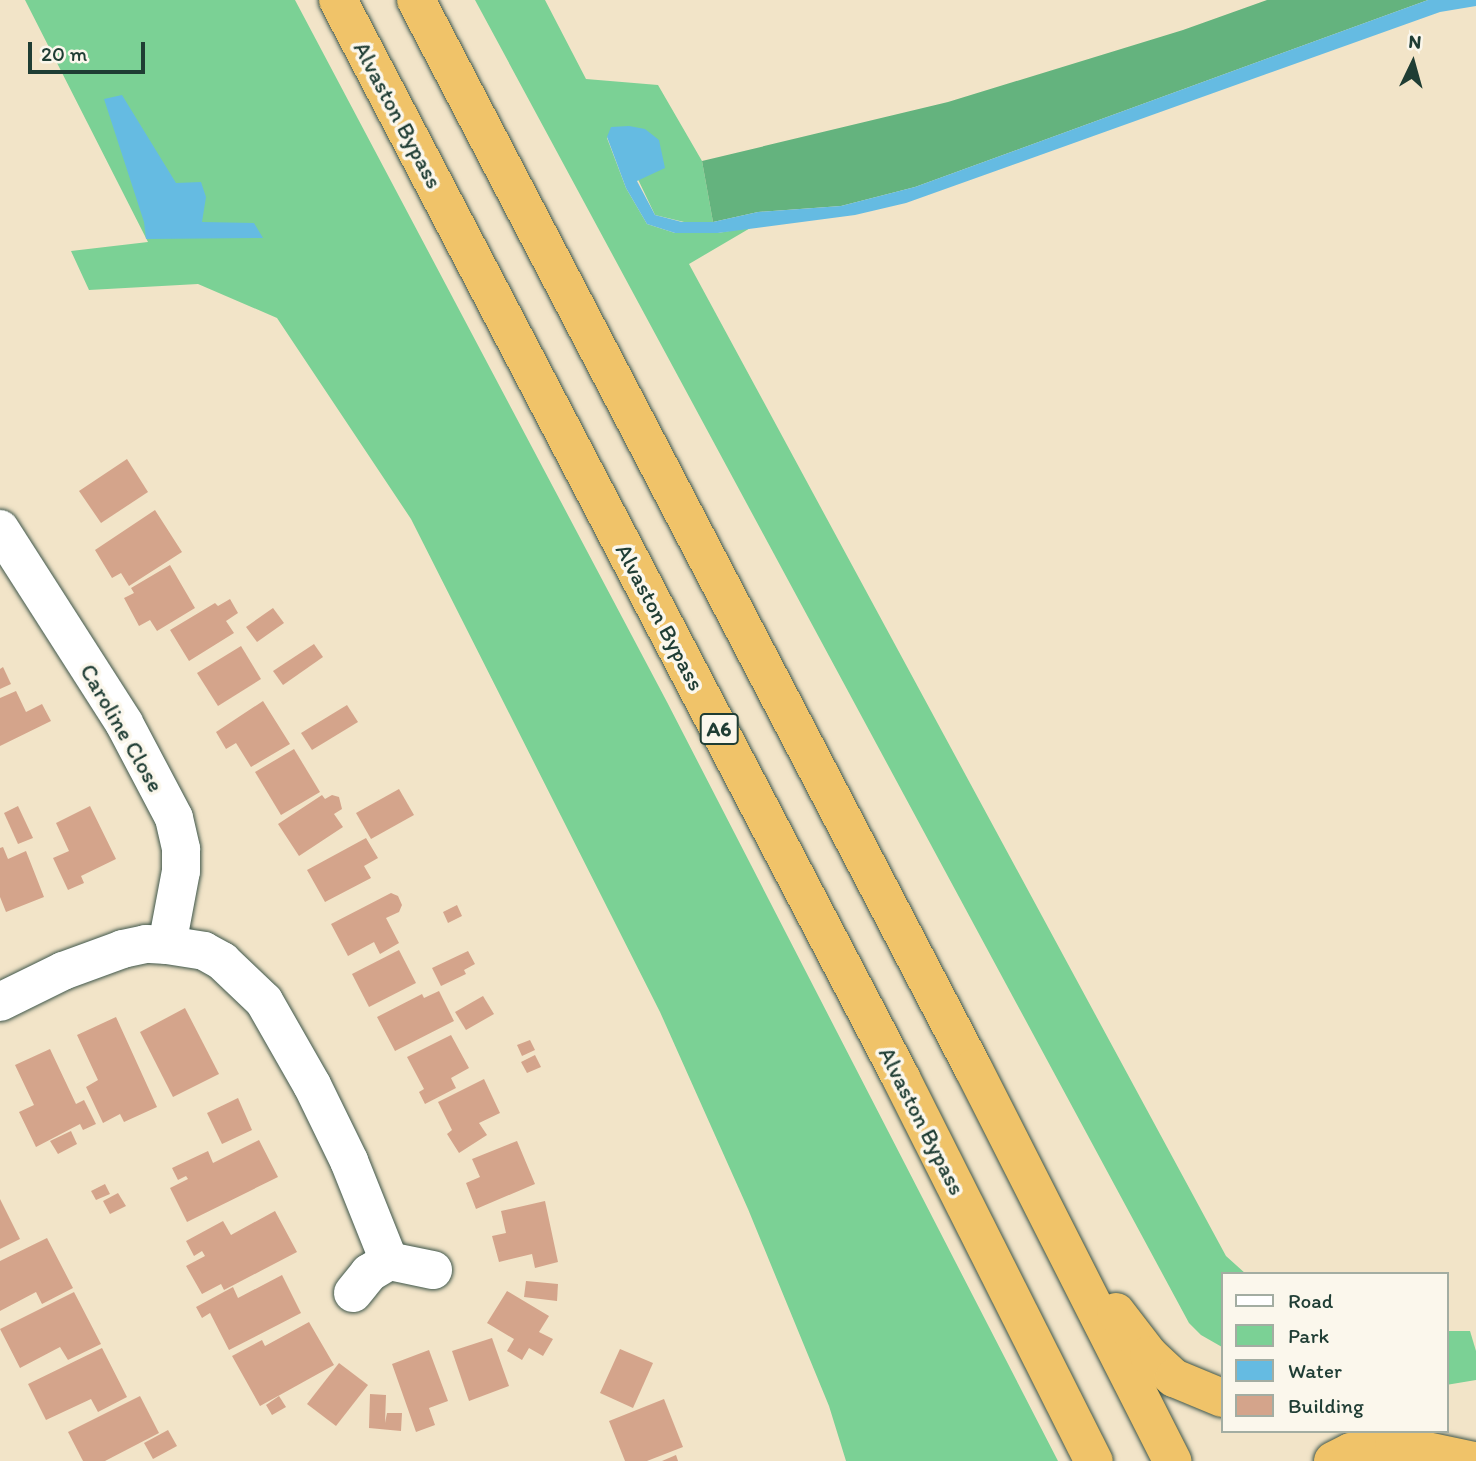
<!DOCTYPE html>
<style>
body{margin:0}
#map{position:relative;width:1476px;height:1461px;overflow:hidden;background:#f2e4c8;font-family:Itim,sans-serif}
div>[style]{position:absolute}
.green>*{inset:0;background:#7bd195}
.forest>*{inset:0;background:#64b37e}
.water>*{inset:0;background:#65bbe2}
.building>*{inset:0;background:#d4a48b}
.roads{filter:drop-shadow(0 0 2px #3f564a) drop-shadow(0 0 2px #3f564a)}
.minor>*{height:38px;margin:-19px;padding:0 19px;transform-origin:19px;border-radius:19px;background:#fff}
.highway>*{height:38px;margin:-19px;padding:0 19px;transform-origin:19px;border-radius:19px;background:#f0c369}
span{translate:-50% -50%;white-space:nowrap;text-align:center;line-height:1.15;-webkit-text-stroke:7px #fbf7ec;paint-order:stroke}
.shield-label span{padding:2px 5px;background:#fbf7ec;border:2px solid;border-radius:5px;-webkit-text-stroke-width:0}
.shield-label{font-size:21px;color:#1f3d34;font-weight:700}
.street-label{font-size:23px;color:#1f3d34}
.legend{position:absolute;left:1221px;top:1272px;width:228px;height:161px;box-sizing:border-box;background:#fbf7ec;border:2px solid #a3ada2;margin:0;padding:9px 12px;list-style:none;font-size:21px;color:#1f3d34}
.legend li{display:flex;align-items:center;gap:14px;height:35px}
.legend b{width:35px;border:2px solid #a3ada2}
.north{position:absolute;left:1378px;top:28px;width:70px;height:70px;-webkit-text-stroke:5px #fbf7ec;paint-order:stroke;rotate:5deg;font-size:19px;font-weight:700;line-height:28px;text-align:center;color:#1f3d34}
.north::after{content:'';display:block;margin:auto;width:24px;height:32px;background:#1f3d34;clip-path:polygon(50% 0,100% 100%,50% 72%,0 100%)}
.scale{position:absolute;left:28px;top:42px;width:117px;height:32px;box-sizing:border-box;border:4px solid #1f3d34;border-top:0;padding-left:9px;font-size:21px;line-height:24px;white-space:nowrap;color:#1f3d34;-webkit-text-stroke:5px #fbf7ec;paint-order:stroke}
</style>
<div id="map">
<div class="green">
<div style="clip-path:polygon(25px 0,295px 0,667px 702px,1058px 1461px,846px 1461px,829px 1406px,748px 1209px,660px 1012px,411px 519px,277px 318px,198px 284px,89px 290px,71px 251px,148px 242px)"></div>
<div style="clip-path:polygon(475px 0,545px 0,586px 79px,658px 85px,702px 161px,713px 222px,684px 222px,655px 215px,613px 127px,607px 138px,626px 188px,647px 224px,675px 233px,718px 233px,752px 227px,689px 264px,1226px 1256px,1246px 1274px,1222px 1274px,1222px 1347px,1201px 1335px,1189px 1323px)"></div>
<div style="clip-path:polygon(1446px 1331px,1470px 1331px,1476px 1351px,1476px 1380px,1446px 1385px)"></div>
</div>
<div class="forest">
<div style="clip-path:polygon(1267px 0,1428px 0,915px 187px,841px 206px,758px 212px,713px 222px,702px 161px,948px 102px,1183px 30px)"></div>
</div>
<div class="water">
<div style="clip-path:polygon(1428px 0,1476px 0,1476px 6px,1440px 12px,906px 203px,855px 215px,718px 233px,675px 233px,647px 224px,626px 188px,607px 137px,611px 127px,629px 126px,645px 129px,659px 140px,665px 168px,637px 181px,655px 215px,682px 222px,713px 222px,758px 212px,841px 206px,915px 187px)"></div>
<div style="clip-path:polygon(122px 95px,176px 183px,201px 182px,206px 197px,202px 222px,254px 223px,263px 238px,146px 239px,144px 222px,104px 99px)"></div>
</div>
<div class="building">
<div style="clip-path:polygon(127px 459px,148px 492px,101px 523px,79px 491px)"></div>
<div style="clip-path:polygon(155px 510px,182px 552px,129px 586px,121px 573px,112px 578px,95px 550px)"></div>
<div style="clip-path:polygon(170px 565px,195px 608px,157px 631px,150px 620px,139px 626px,124px 598px,134px 593px,131px 588px)"></div>
<div style="clip-path:polygon(230px 599px,238px 613px,226px 621px,234px 633px,189px 661px,170px 630px,215px 603px,218px 606px)"></div>
<div style="clip-path:polygon(273px 608px,284px 623px,257px 642px,246px 627px)"></div>
<div style="clip-path:polygon(314px 644px,323px 657px,283px 685px,273px 671px)"></div>
<div style="clip-path:polygon(241px 646px,261px 679px,218px 706px,197px 673px)"></div>
<div style="clip-path:polygon(3px 667px,11px 684px,0 689px,0 669px)"></div>
<div style="clip-path:polygon(16px 691px,26px 712px,42px 704px,51px 721px,0 746px,0 698px)"></div>
<div style="clip-path:polygon(263px 701px,290px 744px,251px 767px,236px 743px,226px 749px,216px 732px)"></div>
<div style="clip-path:polygon(347px 705px,358px 722px,312px 750px,301px 733px)"></div>
<div style="clip-path:polygon(294px 749px,320px 792px,281px 815px,255px 772px)"></div>
<div style="clip-path:polygon(399px 789px,414px 815px,371px 839px,356px 813px)"></div>
<div style="clip-path:polygon(322px 795px,325px 799px,332px 795px,339px 797px,342px 809px,334px 814px,343px 827px,299px 856px,278px 824px)"></div>
<div style="clip-path:polygon(18px 806px,33px 838px,18px 844px,4px 813px)"></div>
<div style="clip-path:polygon(90px 806px,116px 859px,81px 876px,84px 883px,68px 890px,53px 858px,69px 851px,56px 823px)"></div>
<div style="clip-path:polygon(366px 838px,378px 858px,364px 866px,371px 878px,325px 902px,307px 870px)"></div>
<div style="clip-path:polygon(3px 847px,8px 859px,26px 851px,44px 897px,6px 912px,0 897px,0 848px)"></div>
<div style="clip-path:polygon(391px 893px,398px 896px,402px 905px,399px 912px,386px 918px,399px 943px,380px 954px,374px 942px,348px 956px,331px 924px)"></div>
<div style="clip-path:polygon(457px 905px,462px 916px,448px 923px,443px 912px)"></div>
<div style="clip-path:polygon(399px 950px,416px 983px,369px 1007px,352px 974px)"></div>
<div style="clip-path:polygon(468px 951px,475px 964px,464px 970px,466px 974px,441px 986px,432px 968px)"></div>
<div style="clip-path:polygon(439px 991px,454px 1021px,395px 1051px,377px 1017px,422px 994px,424px 998px)"></div>
<div style="clip-path:polygon(483px 996px,494px 1014px,466px 1030px,455px 1012px)"></div>
<div style="clip-path:polygon(185px 1008px,219px 1074px,173px 1097px,140px 1032px)"></div>
<div style="clip-path:polygon(116px 1017px,157px 1107px,124px 1122px,120px 1114px,103px 1123px,86px 1087px,98px 1080px,77px 1035px)"></div>
<div style="clip-path:polygon(451px 1035px,469px 1068px,451px 1078px,456px 1088px,425px 1104px,419px 1092px,424px 1089px,407px 1057px)"></div>
<div style="clip-path:polygon(530px 1040px,535px 1050px,522px 1056px,517px 1045px)"></div>
<div style="clip-path:polygon(50px 1049px,76px 1104px,84px 1100px,96px 1124px,83px 1130px,80px 1124px,36px 1147px,19px 1112px,34px 1105px,15px 1065px)"></div>
<div style="clip-path:polygon(535px 1055px,541px 1067px,527px 1073px,521px 1062px)"></div>
<div style="clip-path:polygon(484px 1079px,500px 1113px,479px 1123px,487px 1135px,459px 1153px,447px 1134px,452px 1130px,438px 1102px)"></div>
<div style="clip-path:polygon(238px 1098px,252px 1130px,222px 1144px,207px 1113px)"></div>
<div style="clip-path:polygon(71px 1131px,77px 1144px,58px 1154px,50px 1141px)"></div>
<div style="clip-path:polygon(259px 1140px,278px 1177px,187px 1222px,170px 1188px,188px 1179px,186px 1176px,178px 1180px,172px 1168px,208px 1151px,213px 1163px)"></div>
<div style="clip-path:polygon(517px 1141px,535px 1184px,476px 1209px,466px 1183px,480px 1177px,472px 1159px)"></div>
<div style="clip-path:polygon(105px 1184px,110px 1194px,96px 1200px,91px 1191px)"></div>
<div style="clip-path:polygon(118px 1193px,126px 1206px,110px 1214px,103px 1201px)"></div>
<div style="clip-path:polygon(0 1199px,20px 1239px,0 1249px)"></div>
<div style="clip-path:polygon(545px 1201px,558px 1262px,535px 1268px,532px 1254px,499px 1262px,492px 1236px,506px 1233px,501px 1211px)"></div>
<div style="clip-path:polygon(275px 1211px,297px 1252px,224px 1290px,221px 1284px,202px 1294px,186px 1266px,205px 1256px,202px 1251px,194px 1256px,186px 1241px,223px 1221px,231px 1235px)"></div>
<div style="clip-path:polygon(47px 1238px,73px 1288px,42px 1304px,36px 1292px,0 1311px,0 1261px)"></div>
<div style="clip-path:polygon(282px 1275px,301px 1313px,229px 1350px,210px 1313px,202px 1318px,196px 1307px,233px 1287px,238px 1298px)"></div>
<div style="clip-path:polygon(526px 1281px,558px 1284px,557px 1301px,524px 1297px)"></div>
<div style="clip-path:polygon(507px 1291px,549px 1316px,539px 1332px,553px 1339px,543px 1356px,529px 1348px,522px 1360px,507px 1351px,514px 1339px,487px 1323px)"></div>
<div style="clip-path:polygon(74px 1292px,101px 1344px,68px 1360px,60px 1347px,20px 1368px,0 1329px)"></div>
<div style="clip-path:polygon(309px 1322px,334px 1365px,260px 1406px,232px 1356px,262px 1340px,265px 1346px)"></div>
<div style="clip-path:polygon(492px 1338px,509px 1386px,469px 1401px,452px 1351px)"></div>
<div style="clip-path:polygon(102px 1348px,127px 1397px,98px 1412px,91px 1399px,46px 1420px,28px 1384px)"></div>
<div style="clip-path:polygon(620px 1349px,653px 1363px,633px 1408px,600px 1393px)"></div>
<div style="clip-path:polygon(429px 1350px,448px 1401px,429px 1408px,435px 1425px,416px 1432px,392px 1364px)"></div>
<div style="clip-path:polygon(339px 1363px,368px 1385px,336px 1426px,307px 1404px)"></div>
<div style="clip-path:polygon(370px 1394px,386px 1395px,385px 1423px,387px 1413px,402px 1413px,401px 1431px,369px 1428px)"></div>
<div style="clip-path:polygon(140px 1396px,159px 1433px,105px 1461px,83px 1461px,68px 1432px)"></div>
<div style="clip-path:polygon(279px 1396px,286px 1407px,272px 1415px,266px 1405px)"></div>
<div style="clip-path:polygon(664px 1399px,683px 1447px,647px 1461px,625px 1461px,609px 1421px)"></div>
<div style="clip-path:polygon(168px 1430px,177px 1446px,153px 1459px,144px 1443px)"></div>
<div style="clip-path:polygon(676px 1455px,678px 1461px,662px 1461px)"></div>
</div>
<div class="roads">
<div class="minor">
<div style="left:0;top:529px;width:230px;rotate:57.4deg"></div>
<div style="left:124px;top:723px;width:107px;rotate:62.2deg"></div>
<div style="left:174px;top:818px;width:32px;rotate:77deg"></div>
<div style="left:181px;top:849px;width:22px;rotate:90deg"></div>
<div style="left:181px;top:871px;width:75px;rotate:100.7deg"></div>
<div style="left:167px;top:945px;width:21px;rotate:-177deg"></div>
<div style="left:146px;top:944px;width:24px;rotate:168deg"></div>
<div style="left:123px;top:949px;width:64px;rotate:159.9deg"></div>
<div style="left:63px;top:971px;width:70px;rotate:153.8deg"></div>
<div style="left:167px;top:945px;width:37px;rotate:9deg"></div>
<div style="left:204px;top:951px;width:21px;rotate:29deg"></div>
<div style="left:222px;top:961px;width:58px;rotate:43.6deg"></div>
<div style="left:264px;top:1001px;width:97px;rotate:60.3deg"></div>
<div style="left:312px;top:1085px;width:85px;rotate:64deg"></div>
<div style="left:349px;top:1161px;width:108px;rotate:68.2deg"></div>
<div style="left:353px;top:1293px;width:26px;rotate:-51deg"></div>
<div style="left:369px;top:1273px;width:23px;rotate:-31deg"></div>
<div style="left:389px;top:1261px;width:45px;rotate:11.6deg"></div>
</div>
<div class="highway">
<div style="left:338px;top:0;width:1216px;rotate:62.42deg"></div>
<div style="left:901px;top:1078px;width:429px;rotate:63.3deg"></div>
<div style="left:416px;top:0;width:1205px;rotate:62.46deg"></div>
<div style="left:973px;top:1068px;width:441px;rotate:63.1deg"></div>
<div style="left:1116px;top:1312px;width:54px;rotate:52.5deg"></div>
<div style="left:1149px;top:1355px;width:34px;rotate:43deg"></div>
<div style="left:1174px;top:1378px;width:52px;rotate:22.6deg"></div>
<div style="left:1333px;top:1461px;width:20px;rotate:-27deg"></div>
<div style="left:1351px;top:1452px;width:44px;rotate:-10.5deg"></div>
<div style="left:1394px;top:1444px;width:82px;rotate:12deg"></div>
</div>
</div>
<div class="shield-label">
<span style="left:719px;top:729px">A6</span>
</div>
<div class="street-label">
<span style="left:398px;top:115px;rotate:62deg">Alvaston Bypass</span>
<span style="left:660px;top:617px;rotate:62deg">Alvaston Bypass</span>
<span style="left:122px;top:728px;rotate:60deg">Caroline Close</span>
<span style="left:922px;top:1121px;rotate:63deg">Alvaston Bypass</span>
</div>
<ul class="legend">
<li><b style="height:9px;background:#fff"></b>Road</li>
<li><b style="height:19px;background:#7bd195"></b>Park</li>
<li><b style="height:19px;background:#65bbe2"></b>Water</li>
<li><b style="height:19px;background:#d4a48b"></b>Building</li>
</ul>
<div class="north">N</div>
<div class="scale">20 m</div>
</div>
